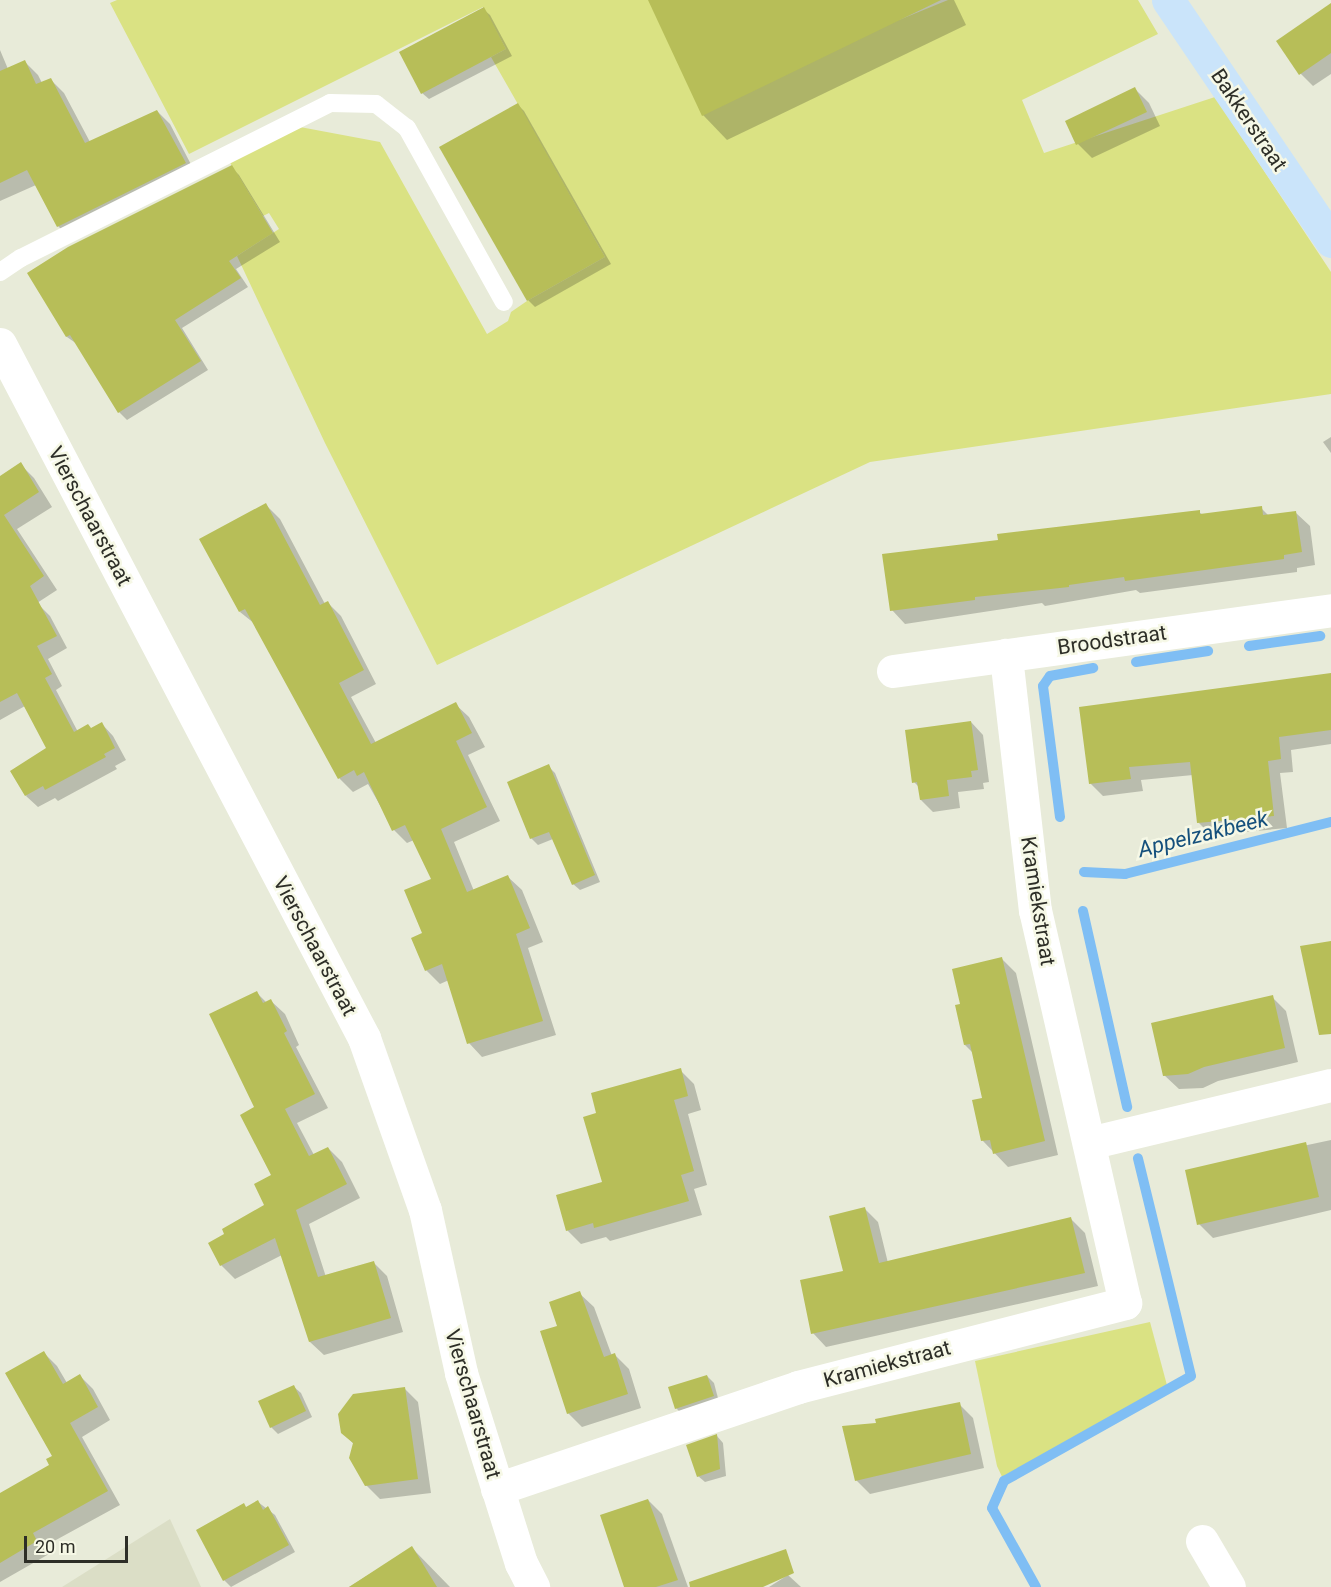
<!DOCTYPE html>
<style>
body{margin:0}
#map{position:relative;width:1331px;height:1587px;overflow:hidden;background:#e8ebd9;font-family:Roboto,sans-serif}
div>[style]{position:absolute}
.built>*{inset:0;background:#dbdec6}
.green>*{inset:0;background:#dae283}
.shadow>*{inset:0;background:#0003}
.stream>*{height:10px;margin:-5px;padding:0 5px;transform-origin:5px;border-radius:5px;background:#7fbef4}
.building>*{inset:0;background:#b7be58}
.lane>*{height:18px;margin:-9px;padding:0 9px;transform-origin:9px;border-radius:9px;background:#fff}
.street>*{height:33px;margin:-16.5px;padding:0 16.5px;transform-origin:16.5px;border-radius:16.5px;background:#fff}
.secondary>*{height:33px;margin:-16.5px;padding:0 16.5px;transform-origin:16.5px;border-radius:16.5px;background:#cae4fa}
span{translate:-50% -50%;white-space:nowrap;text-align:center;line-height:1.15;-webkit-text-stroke:5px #f6f8e6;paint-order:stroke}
.street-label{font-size:21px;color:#2d2e27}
.water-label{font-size:22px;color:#15507c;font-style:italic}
.scale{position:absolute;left:24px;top:1536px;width:104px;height:27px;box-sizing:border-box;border:3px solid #2d2e27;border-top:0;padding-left:8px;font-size:18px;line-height:21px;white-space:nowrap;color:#2d2e27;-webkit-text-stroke:4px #f6f8e6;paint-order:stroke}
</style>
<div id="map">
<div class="built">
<div style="clip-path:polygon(170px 1519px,201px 1587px,62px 1587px)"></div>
</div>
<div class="green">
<div style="clip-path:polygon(117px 0,648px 0,899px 20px,948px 0,1138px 0,1158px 34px,1022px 100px,1044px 153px,1215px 97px,1331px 272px,1331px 394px,870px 462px,437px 665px,325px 443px,237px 256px,279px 229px,269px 213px,263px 216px,229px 161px,300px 127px,380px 142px,487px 334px,508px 321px,511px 312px,527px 301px,605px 257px,491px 57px,506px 49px,483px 7px,189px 154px,110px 3px)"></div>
<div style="clip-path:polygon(1150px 1322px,1168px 1389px,1004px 1481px,997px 1466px,975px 1361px)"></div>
</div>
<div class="shadow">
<div style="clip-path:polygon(650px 0,954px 0,966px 25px,727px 140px,703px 115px)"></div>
<div style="clip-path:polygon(1331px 5px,1331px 74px,1313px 86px,1301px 74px,1278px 41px)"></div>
<div style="clip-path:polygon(483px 9px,490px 15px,512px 56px,429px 99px,422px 93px)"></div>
<div style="clip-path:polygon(0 50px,8px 69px,25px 62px,38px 75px,42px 83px,51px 80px,64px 93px,90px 142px,157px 111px,170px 124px,197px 176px,71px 239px,58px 226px,36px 185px,0 201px)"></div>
<div style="clip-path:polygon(1135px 89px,1149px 103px,1160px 126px,1092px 158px,1078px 144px,1067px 122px)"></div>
<div style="clip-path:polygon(518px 105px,524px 111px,611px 264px,535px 307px,528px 300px)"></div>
<div style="clip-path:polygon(231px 167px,239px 175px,280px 242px,236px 269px,248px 287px,182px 328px,208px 370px,127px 420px,119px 412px,77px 344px,67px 337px,29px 274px)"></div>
<div style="clip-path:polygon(1331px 437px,1331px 453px,1323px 442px)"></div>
<div style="clip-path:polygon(20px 464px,34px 478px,52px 507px,17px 529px,57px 590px,37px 603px,50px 616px,67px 648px,48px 659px,62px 686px,56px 690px,78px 732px,92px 730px,102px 724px,113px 736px,126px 760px,115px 766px,117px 769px,58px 801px,55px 798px,38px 807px,26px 796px,48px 748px,25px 706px,0 720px,0 478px)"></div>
<div style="clip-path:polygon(266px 505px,280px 519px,325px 604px,328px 603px,341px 616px,376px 684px,351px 697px,376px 743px,455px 704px,469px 717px,485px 747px,468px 755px,500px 821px,454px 842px,474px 891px,508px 877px,522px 890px,543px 942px,528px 948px,556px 1035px,482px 1057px,469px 1043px,449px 980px,440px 984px,426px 970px,424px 933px,433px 879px,414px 840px,407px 843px,394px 830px,368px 784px,353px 792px,339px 778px,255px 624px,240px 612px)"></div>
<div style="clip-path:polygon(1261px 508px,1269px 516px,1296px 513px,1310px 526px,1315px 565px,1297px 568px,1297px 572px,1140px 593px,1136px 590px,1045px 606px,1042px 603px,905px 624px,892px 610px,1000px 542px,1199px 512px,1203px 515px)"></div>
<div style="clip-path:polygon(1331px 675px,1331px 744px,1291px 750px,1293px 772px,1280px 773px,1287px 828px,1211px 835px,1198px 822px,1193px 775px,1141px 780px,1143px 791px,1103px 796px,1090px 783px)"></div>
<div style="clip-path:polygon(971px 722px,983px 735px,989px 782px,983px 783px,984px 789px,958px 792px,960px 808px,933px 812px,921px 800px,919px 787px,914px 782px)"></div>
<div style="clip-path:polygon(548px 766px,555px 773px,600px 882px,580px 890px,573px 884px,553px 839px,538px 845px,531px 838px)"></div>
<div style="clip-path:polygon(1002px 959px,1016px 973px,1058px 1155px,1008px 1167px,983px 1141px,983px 1100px,973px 1053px,965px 1045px,962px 1005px)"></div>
<div style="clip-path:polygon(257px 993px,267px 1003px,271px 1001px,285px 1014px,299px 1045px,296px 1047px,328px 1108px,297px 1123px,314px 1155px,328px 1148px,342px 1162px,360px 1198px,309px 1224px,326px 1277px,373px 1262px,387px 1276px,403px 1332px,324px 1355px,310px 1342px,282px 1255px,235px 1279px,221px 1265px,226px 1235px,266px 1206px,273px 1176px,256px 1108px)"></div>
<div style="clip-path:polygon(1272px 997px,1286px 1011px,1298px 1062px,1218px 1081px,1203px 1088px,1179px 1089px,1164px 1075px)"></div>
<div style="clip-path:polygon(680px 1070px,694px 1084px,701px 1110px,688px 1114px,707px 1185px,694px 1189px,702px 1215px,610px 1241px,606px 1237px,581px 1244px,567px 1230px,603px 1183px,598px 1114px)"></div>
<div style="clip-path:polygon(1331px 1140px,1331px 1210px,1213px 1238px,1199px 1224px,1186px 1171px)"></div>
<div style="clip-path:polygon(864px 1208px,878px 1222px,888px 1263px,1071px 1219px,1085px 1233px,1098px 1286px,826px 1347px,813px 1333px,845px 1272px)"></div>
<div style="clip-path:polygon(579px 1293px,594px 1307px,612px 1356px,615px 1355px,629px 1369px,641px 1408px,582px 1427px,568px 1413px,559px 1327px)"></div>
<div style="clip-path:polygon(44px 1353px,57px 1366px,67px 1383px,80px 1376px,93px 1389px,110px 1420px,82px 1437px,120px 1505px,45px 1546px,49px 1554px,0 1582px,0 1494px,51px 1465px,54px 1456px)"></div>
<div style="clip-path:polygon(707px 1376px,714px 1383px,719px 1402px,683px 1415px,676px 1408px)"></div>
<div style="clip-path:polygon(294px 1387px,301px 1393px,312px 1417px,278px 1434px,271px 1427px)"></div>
<div style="clip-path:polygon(404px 1388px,418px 1402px,431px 1493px,380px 1499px,366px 1485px,354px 1444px,342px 1432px)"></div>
<div style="clip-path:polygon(959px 1404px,973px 1418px,984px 1468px,870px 1494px,856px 1480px,878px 1425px)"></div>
<div style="clip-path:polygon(717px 1436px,723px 1443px,726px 1476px,705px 1482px,698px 1476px)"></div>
<div style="clip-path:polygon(648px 1500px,662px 1514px,688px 1587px,625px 1587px)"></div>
<div style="clip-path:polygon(258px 1502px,275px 1515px,295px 1552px,231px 1587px,224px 1580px,246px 1508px)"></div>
<div style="clip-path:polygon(412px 1548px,450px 1587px,349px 1587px)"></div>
<div style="clip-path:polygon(788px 1575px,801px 1587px,769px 1587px)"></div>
</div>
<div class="stream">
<div style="left:1249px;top:646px;width:72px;rotate:-8deg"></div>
<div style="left:1136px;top:662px;width:73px;rotate:-8.7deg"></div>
<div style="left:1060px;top:817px;width:132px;rotate:-97.4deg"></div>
<div style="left:1043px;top:686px;width:12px;rotate:-55deg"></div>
<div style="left:1050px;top:676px;width:44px;rotate:-10.5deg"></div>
<div style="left:1084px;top:872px;width:41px;rotate:2.8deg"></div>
<div style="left:1125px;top:874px;width:212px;rotate:-14.2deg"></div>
<div style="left:1083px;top:911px;width:201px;rotate:77.3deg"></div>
<div style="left:1036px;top:1587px;width:90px;rotate:-119.1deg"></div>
<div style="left:992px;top:1508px;width:30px;rotate:-66deg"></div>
<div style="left:1004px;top:1481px;width:214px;rotate:-29.3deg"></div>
<div style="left:1191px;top:1376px;width:224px;rotate:-103.7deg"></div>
</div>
<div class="building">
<div style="clip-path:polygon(648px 0,941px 0,702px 116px)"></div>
<div style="clip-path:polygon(1331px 3px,1331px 53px,1299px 75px,1276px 41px)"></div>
<div style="clip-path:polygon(484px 7px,506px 49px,421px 94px,399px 52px)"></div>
<div style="clip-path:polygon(25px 60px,36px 84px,51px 78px,85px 143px,157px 110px,186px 163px,57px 227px,27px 170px,0 183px,0 71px)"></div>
<div style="clip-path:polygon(1135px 87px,1147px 112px,1076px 145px,1065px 121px)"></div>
<div style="clip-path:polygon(518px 103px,605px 257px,527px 301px,439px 147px)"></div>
<div style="clip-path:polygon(232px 165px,273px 233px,229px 261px,241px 278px,175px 320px,201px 361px,118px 413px,70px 335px,66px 337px,27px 273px,68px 247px)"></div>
<div style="clip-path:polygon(21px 462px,39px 492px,4px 515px,44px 576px,30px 586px,57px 636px,37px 646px,52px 674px,45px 678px,74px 732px,88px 724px,91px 728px,102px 722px,115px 748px,104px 754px,106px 757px,45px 790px,43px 786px,25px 796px,10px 771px,46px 748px,17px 693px,0 702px,0 476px)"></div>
<div style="clip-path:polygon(266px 503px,320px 605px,328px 601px,364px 670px,339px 683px,371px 744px,456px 702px,472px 733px,456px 741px,487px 807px,441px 829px,467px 892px,508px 875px,530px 928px,516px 934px,543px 1021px,467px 1044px,442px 964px,425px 971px,411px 938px,422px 933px,404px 890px,431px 879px,405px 825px,392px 831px,364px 772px,357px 776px,354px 770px,338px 779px,245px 609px,239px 612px,199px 539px)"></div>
<div style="clip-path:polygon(1262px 506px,1263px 515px,1296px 511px,1302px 552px,1284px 555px,1284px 559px,1125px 581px,1124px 577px,1069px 585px,1069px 587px,975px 597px,975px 600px,890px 611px,882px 554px,998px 540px,997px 534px,1200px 510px,1200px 514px)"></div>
<div style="clip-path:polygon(1331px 673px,1331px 730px,1279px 737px,1281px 759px,1268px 761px,1274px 816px,1197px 823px,1190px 762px,1129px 767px,1131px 779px,1089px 784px,1079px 707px)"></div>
<div style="clip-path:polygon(971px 721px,978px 770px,971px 771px,972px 777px,947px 780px,949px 796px,920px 800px,917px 782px,912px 783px,905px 730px)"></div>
<div style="clip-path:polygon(549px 764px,595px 875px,572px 885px,549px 832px,530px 839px,507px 782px)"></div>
<div style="clip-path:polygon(1331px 941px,1331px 1034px,1319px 1035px,1300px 946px)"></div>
<div style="clip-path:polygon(1002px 957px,1045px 1141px,993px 1154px,990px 1140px,981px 1141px,972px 1100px,982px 1098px,970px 1044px,964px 1045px,955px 1005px,960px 1004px,952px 969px)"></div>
<div style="clip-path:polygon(257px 991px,263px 1003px,271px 999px,287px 1031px,284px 1033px,315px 1094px,285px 1109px,309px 1156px,328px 1147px,347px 1184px,296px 1210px,318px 1277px,374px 1261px,391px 1318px,309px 1342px,275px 1238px,220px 1266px,208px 1243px,224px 1234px,222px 1229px,264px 1205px,254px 1184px,271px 1175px,240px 1115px,254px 1107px,209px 1014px)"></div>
<div style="clip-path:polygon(1273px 995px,1285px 1048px,1204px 1067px,1188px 1074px,1163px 1076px,1151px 1023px)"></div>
<div style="clip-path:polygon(681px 1068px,688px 1096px,674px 1100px,694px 1171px,681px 1175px,689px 1201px,594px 1228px,593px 1223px,566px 1231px,556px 1195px,602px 1182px,583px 1117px,596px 1113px,591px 1093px)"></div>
<div style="clip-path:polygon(1306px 1142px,1319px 1197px,1197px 1225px,1185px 1170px)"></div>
<div style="clip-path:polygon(865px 1207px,879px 1263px,1071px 1217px,1085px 1273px,811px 1334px,800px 1280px,843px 1271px,829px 1216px)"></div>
<div style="clip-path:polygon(580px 1291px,604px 1357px,615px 1353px,628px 1394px,567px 1414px,540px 1331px,557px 1326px,549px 1302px)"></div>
<div style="clip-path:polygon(44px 1351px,63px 1384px,80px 1374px,98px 1407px,70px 1423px,108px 1491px,33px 1533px,37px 1541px,0 1563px,0 1493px,49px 1465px,46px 1459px,52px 1456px,5px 1373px)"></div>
<div style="clip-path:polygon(707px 1375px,714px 1396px,675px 1409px,668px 1387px)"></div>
<div style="clip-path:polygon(294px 1385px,306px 1411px,270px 1428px,258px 1401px)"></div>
<div style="clip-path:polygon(405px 1387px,418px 1479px,365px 1486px,349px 1458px,353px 1443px,341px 1433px,338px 1414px,353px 1394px)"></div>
<div style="clip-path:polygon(960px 1402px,971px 1454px,855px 1481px,842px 1426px,876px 1423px,875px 1419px)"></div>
<div style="clip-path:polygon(717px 1434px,720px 1469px,697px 1477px,686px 1445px)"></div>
<div style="clip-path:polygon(648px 1499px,678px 1580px,656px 1587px,624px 1587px,600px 1515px)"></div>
<div style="clip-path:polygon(258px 1500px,263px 1510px,268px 1506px,289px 1545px,223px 1581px,196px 1530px,244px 1503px,246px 1507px)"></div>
<div style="clip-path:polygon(412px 1546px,437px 1587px,349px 1587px)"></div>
<div style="clip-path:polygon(786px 1549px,794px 1573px,763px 1587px,690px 1587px,689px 1582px)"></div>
</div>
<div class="lane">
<div style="left:0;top:272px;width:25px;rotate:-34deg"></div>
<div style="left:21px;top:258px;width:346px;rotate:-26.6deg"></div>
<div style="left:330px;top:103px;width:46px;rotate:1.2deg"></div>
<div style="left:376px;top:104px;width:39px;rotate:38deg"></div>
<div style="left:407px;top:128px;width:199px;rotate:60.9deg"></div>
</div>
<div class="street">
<div style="left:0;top:344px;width:784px;rotate:62.32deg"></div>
<div style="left:364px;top:1038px;width:182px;rotate:70.5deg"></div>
<div style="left:425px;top:1210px;width:167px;rotate:77.5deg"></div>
<div style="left:461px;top:1373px;width:199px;rotate:72.5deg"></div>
<div style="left:521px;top:1563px;width:27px;rotate:63deg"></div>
<div style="left:893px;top:671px;width:442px;rotate:-7.9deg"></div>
<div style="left:1089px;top:1143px;width:249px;rotate:-13.5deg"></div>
<div style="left:497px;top:1489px;width:318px;rotate:-18.7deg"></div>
<div style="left:798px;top:1387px;width:338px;rotate:-14.4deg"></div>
<div style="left:1125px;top:1303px;width:402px;rotate:-102.9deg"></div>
<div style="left:1035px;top:911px;width:258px;rotate:-96.5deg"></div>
<div style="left:1202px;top:1541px;width:53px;rotate:59.6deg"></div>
</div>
<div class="secondary">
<div style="left:1168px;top:0;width:291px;rotate:55.9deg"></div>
</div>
<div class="street-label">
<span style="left:1249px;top:120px;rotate:56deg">Bakkerstraat</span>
<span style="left:90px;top:516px;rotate:62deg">Vierschaarstraat</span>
<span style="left:1112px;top:640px;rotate:-8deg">Broodstraat</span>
<span style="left:1038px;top:901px;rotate:81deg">Kramiekstraat</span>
<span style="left:315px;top:946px;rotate:62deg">Vierschaarstraat</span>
<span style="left:887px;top:1364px;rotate:-15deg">Kramiekstraat</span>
<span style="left:473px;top:1404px;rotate:74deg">Vierschaarstraat</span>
</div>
<div class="water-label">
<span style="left:1203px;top:834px;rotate:-14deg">Appelzakbeek</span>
</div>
<div class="scale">20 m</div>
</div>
